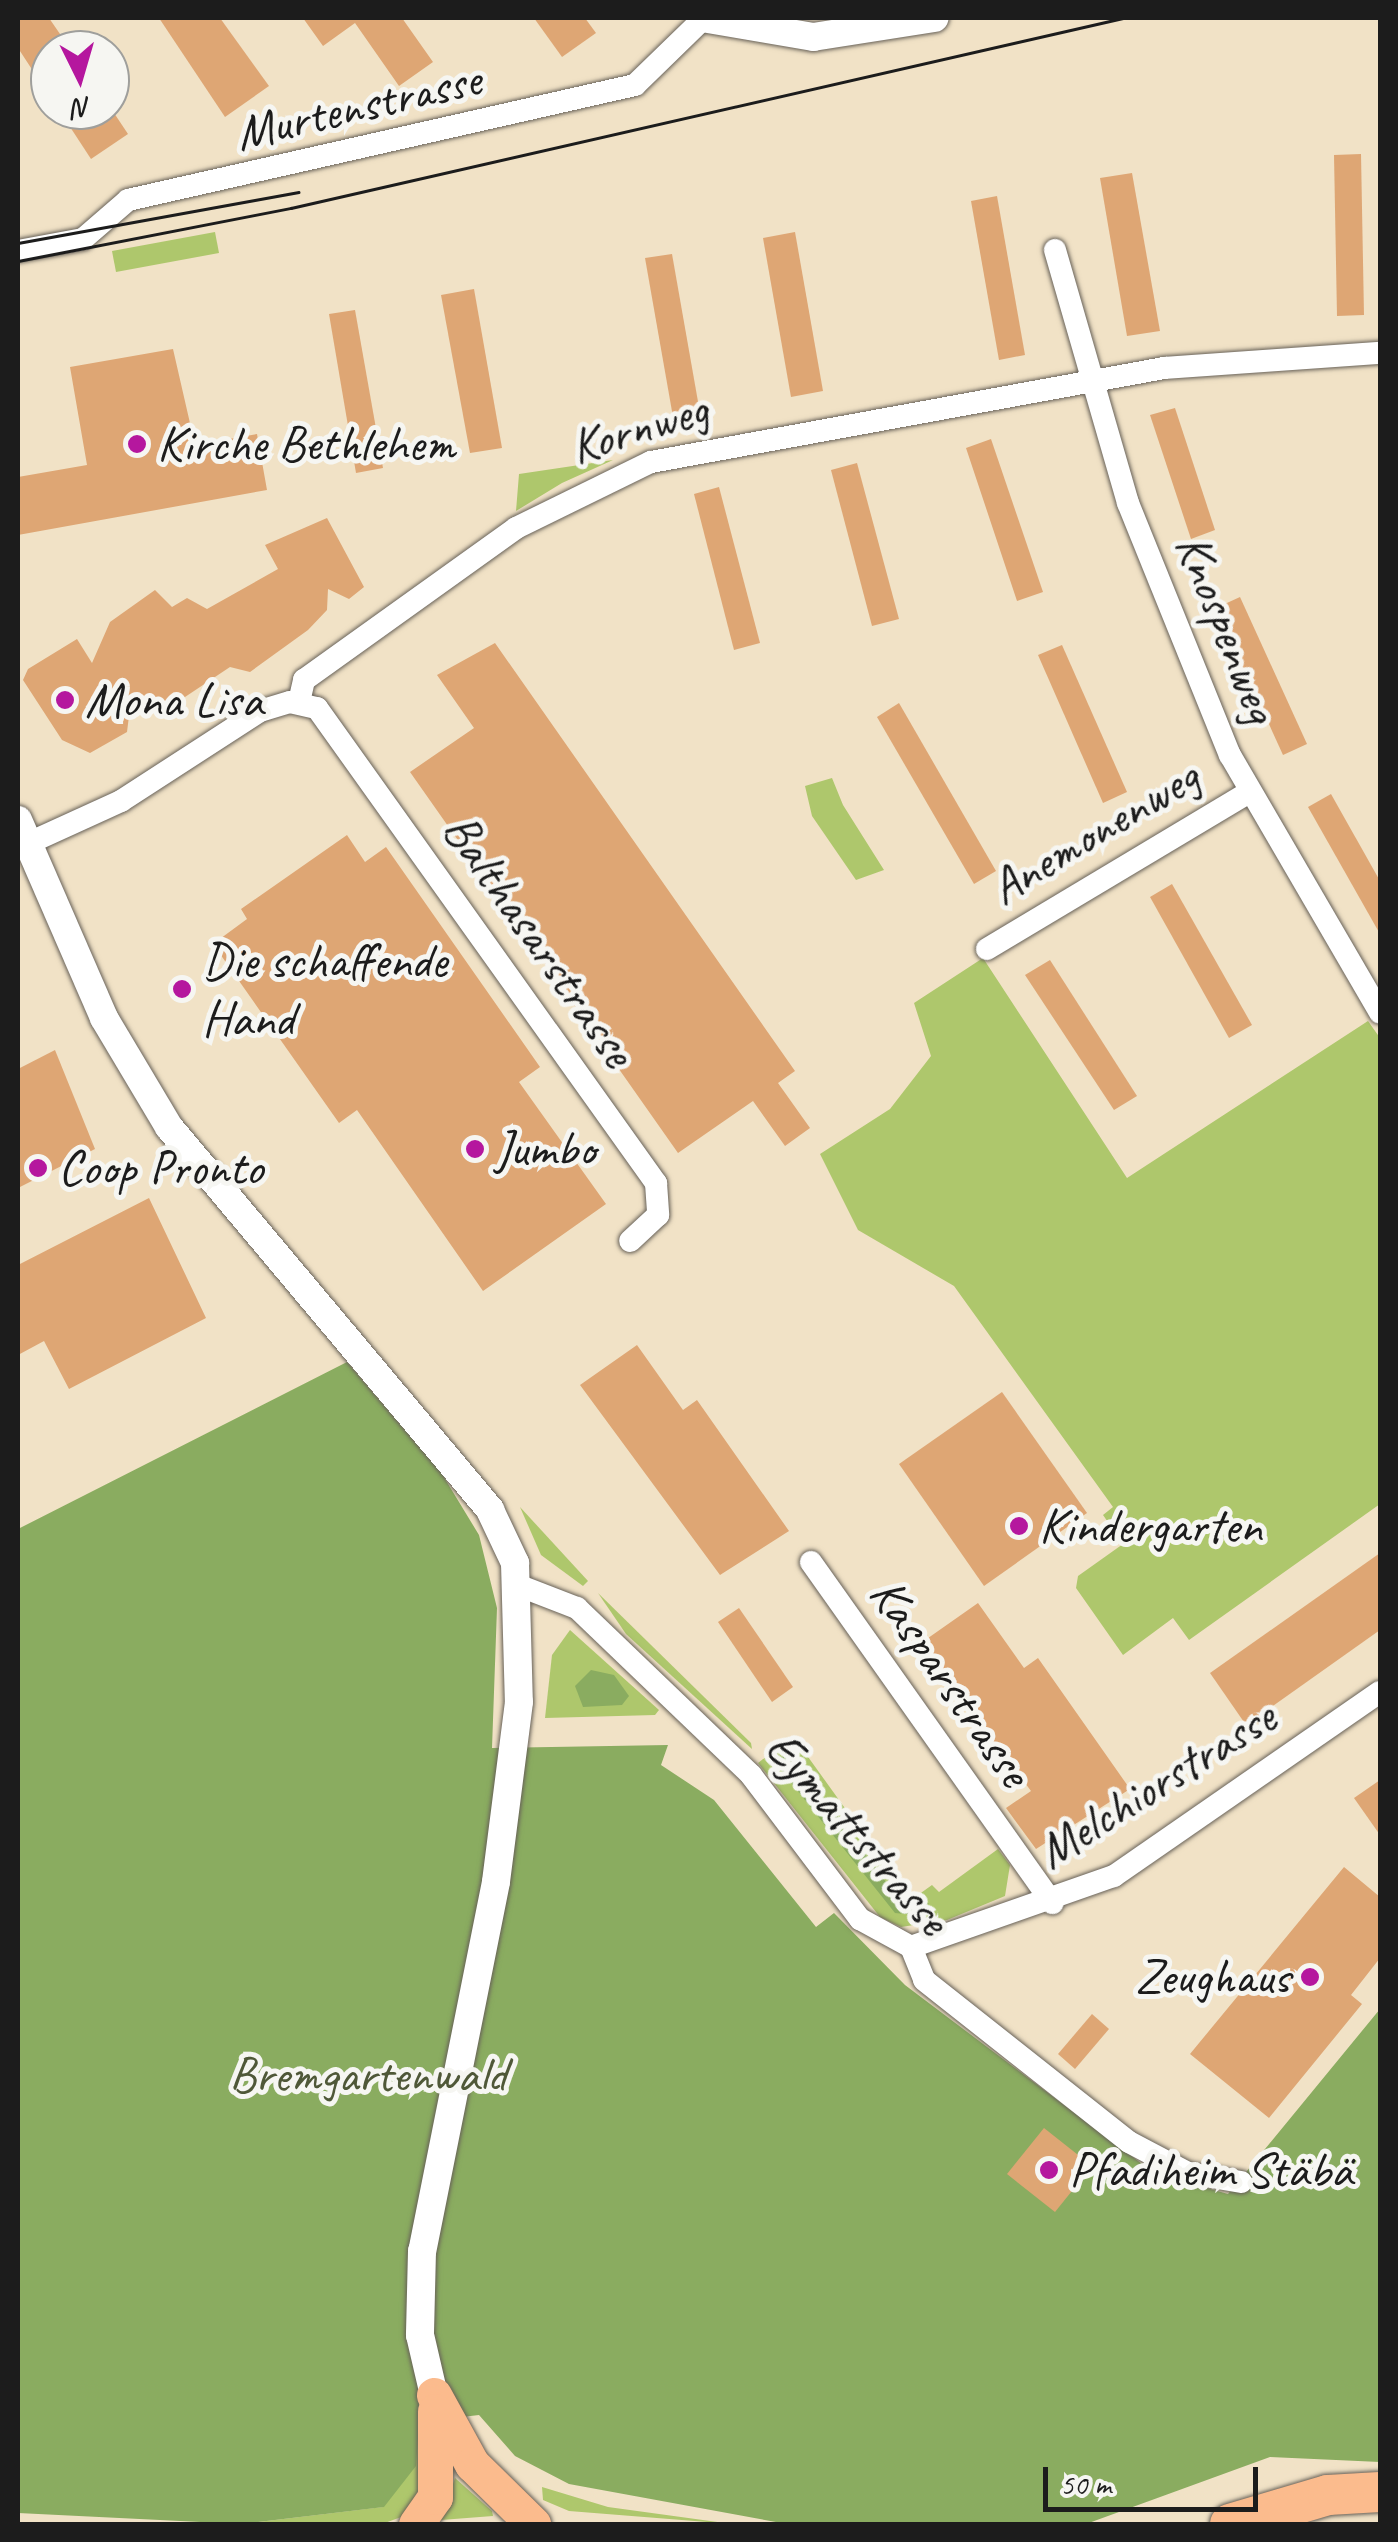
<!DOCTYPE html>
<meta charset="utf-8">
<style>
body{margin:0}
#map{position:relative;width:1398px;height:2542px;overflow:hidden;background:#f1e2c6;font-family:Caveat,sans-serif}
div>[style]{position:absolute}
.green>*{inset:0;background:#aec76c}
.forest>*{inset:0;background:#8aac60}
.building>*{inset:0;background:#dea674}
.roads{filter:drop-shadow(0 0 2px #676158) drop-shadow(0 0 2px #676158)}
.minor>*{height:22px;margin:-11px;padding:0 11px;transform-origin:11px;border-radius:11px;background:#fff}
.tertiary>*{height:28px;margin:-14px;padding:0 14px;transform-origin:14px;border-radius:14px;background:#fff}
.primary>*{height:35px;margin:-17.5px;padding:0 17.5px;transform-origin:17.5px;border-radius:17.5px;background:#fbbb8d}
.motorway>*{height:40px;margin:-20px;padding:0 20px;transform-origin:20px;border-radius:20px;background:#fbbb8d}
.tram>*{height:2.5px;margin:-1.25px;padding:0 1.25px;transform-origin:1.25px;border-radius:1.25px;background:#1c1c1c}
.dots>*{width:28px;height:28px;translate:-50% -50%;box-sizing:border-box;border:5px solid #f6f6f2;border-radius:50%}
span{translate:-50% -50%;white-space:nowrap;text-align:center;line-height:1.15;-webkit-text-stroke:10px #f6f6f2;paint-order:stroke}
.street-label{font-size:50px;color:#1c1c1c}
.poi-label{font-size:50px;color:#1c1c1c}
.left{translate:0 -50%;text-align:left}
.right{translate:-100% -50%;text-align:right}
.park-label{font-size:50px;color:#4f5838}
.frame{position:absolute;inset:0;border:20px solid #1c1c1c;pointer-events:none}
.north{position:absolute;left:30px;top:30px;width:100px;height:100px;box-sizing:border-box;background:#f6f6f2;border:2px solid #9f9f9c;border-radius:50%;rotate:175deg;font-size:28px;font-weight:700;line-height:40px;text-align:center;color:#1c1c1c}
.north::after{content:'';display:block;margin:auto;width:35px;height:45px;background:#b5179e;clip-path:polygon(50% 0,100% 100%,50% 72%,0 100%)}
.scale{position:absolute;left:1043px;top:2467px;width:215px;height:45px;box-sizing:border-box;border:5px solid #1c1c1c;border-top:0;padding-left:12px;font-size:30px;line-height:35px;white-space:nowrap;color:#1c1c1c;-webkit-text-stroke:8px #f6f6f2;paint-order:stroke}
</style>
<div id="map">
<div class="green">
<div style="clip-path:polygon(215px 232px,219px 253px,116px 272px,112px 251px)"></div>
<div style="clip-path:polygon(613px 460px,562px 483px,516px 511px,519px 474px)"></div>
<div style="clip-path:polygon(832px 778px,843px 805px,884px 870px,856px 880px,812px 816px,805px 786px)"></div>
<div style="clip-path:polygon(983px 958px,1127px 1178px,1368px 1021px,1380px 1038px,1380px 1504px,1189px 1640px,1173px 1618px,1123px 1655px,1076px 1588px,1078px 1576px,1123px 1544px,1103px 1515px,1113px 1507px,954px 1286px,858px 1230px,820px 1154px,890px 1109px,931px 1056px,914px 1003px)"></div>
<div style="clip-path:polygon(520px 1507px,588px 1581px,583px 1586px,541px 1555px)"></div>
<div style="clip-path:polygon(598px 1593px,751px 1743px,752px 1749px,626px 1634px)"></div>
<div style="clip-path:polygon(570px 1630px,659px 1710px,655px 1715px,545px 1718px,552px 1655px)"></div>
<div style="clip-path:polygon(793px 1736px,911px 1900px,932px 1885px,939px 1892px,998px 1849px,1010px 1865px,1005px 1896px,947px 1920px,901px 1927px,880px 1917px,758px 1763px)"></div>
<div style="clip-path:polygon(419px 2421px,426px 2476px,404px 2516px,382px 2524px,241px 2524px,383px 2507px)"></div>
<div style="clip-path:polygon(455px 2478px,492px 2511px,493px 2516px,441px 2520px)"></div>
<div style="clip-path:polygon(542px 2487px,608px 2507px,732px 2524px,569px 2511px,543px 2500px)"></div>
</div>
<div class="forest">
<div style="clip-path:polygon(347px 1362px,442px 1474px,479px 1535px,497px 1608px,492px 1748px,668px 1745px,661px 1765px,714px 1800px,816px 1927px,834px 1913px,905px 1985px,1154px 2173px,1228px 2194px,1380px 2009px,1380px 2462px,1270px 2457px,1086px 2524px,787px 2524px,569px 2484px,515px 2456px,479px 2415px,419px 2422px,416px 2466px,384px 2507px,241px 2524px,18px 2513px,18px 1529px)"></div>
<div style="clip-path:polygon(591px 1670px,614px 1675px,629px 1696px,622px 1705px,583px 1707px,575px 1686px)"></div>
<div style="clip-path:polygon(782px 1756px,795px 1759px,903px 1905px,929px 1903px,916px 1915px,895px 1913px,781px 1770px)"></div>
</div>
<div class="building">
<div style="clip-path:polygon(18px 18px,49px 18px,71px 50px,50px 50px,50px 97px,18px 48px)"></div>
<div style="clip-path:polygon(159px 18px,220px 18px,269px 86px,225px 117px)"></div>
<div style="clip-path:polygon(303px 18px,402px 18px,433px 62px,399px 86px,355px 23px,323px 46px)"></div>
<div style="clip-path:polygon(534px 18px,585px 18px,596px 33px,562px 57px)"></div>
<div style="clip-path:polygon(59px 110px,112px 110px,128px 134px,91px 159px)"></div>
<div style="clip-path:polygon(1361px 154px,1364px 315px,1337px 316px,1334px 155px)"></div>
<div style="clip-path:polygon(1132px 173px,1160px 331px,1127px 336px,1100px 178px)"></div>
<div style="clip-path:polygon(997px 196px,1025px 355px,999px 360px,971px 201px)"></div>
<div style="clip-path:polygon(795px 232px,823px 391px,791px 397px,763px 238px)"></div>
<div style="clip-path:polygon(672px 254px,700px 413px,673px 417px,645px 258px)"></div>
<div style="clip-path:polygon(474px 289px,502px 448px,470px 453px,441px 295px)"></div>
<div style="clip-path:polygon(355px 310px,383px 468px,356px 473px,329px 314px)"></div>
<div style="clip-path:polygon(173px 349px,195px 445px,257px 434px,267px 490px,18px 535px,18px 477px,87px 465px,70px 367px)"></div>
<div style="clip-path:polygon(1175px 408px,1215px 530px,1191px 539px,1150px 415px)"></div>
<div style="clip-path:polygon(991px 439px,1043px 592px,1017px 601px,966px 448px)"></div>
<div style="clip-path:polygon(857px 463px,899px 619px,872px 626px,831px 470px)"></div>
<div style="clip-path:polygon(719px 487px,760px 643px,734px 650px,694px 494px)"></div>
<div style="clip-path:polygon(327px 518px,364px 587px,349px 599px,328px 589px,327px 610px,308px 630px,250px 672px,230px 667px,164px 711px,131px 700px,127px 732px,90px 753px,62px 740px,23px 680px,28px 669px,77px 639px,92px 663px,110px 622px,155px 590px,172px 607px,187px 598px,207px 609px,278px 569px,265px 545px)"></div>
<div style="clip-path:polygon(1240px 597px,1307px 744px,1283px 755px,1216px 608px)"></div>
<div style="clip-path:polygon(495px 643px,795px 1071px,778px 1083px,810px 1128px,785px 1146px,753px 1101px,678px 1153px,410px 772px,474px 728px,437px 675px)"></div>
<div style="clip-path:polygon(1062px 645px,1127px 792px,1103px 803px,1038px 655px)"></div>
<div style="clip-path:polygon(899px 703px,996px 871px,974px 884px,877px 717px)"></div>
<div style="clip-path:polygon(1331px 794px,1380px 881px,1380px 934px,1308px 807px)"></div>
<div style="clip-path:polygon(347px 835px,365px 862px,386px 847px,540px 1067px,519px 1082px,606px 1204px,483px 1291px,357px 1110px,339px 1123px,213px 944px,247px 919px,241px 909px)"></div>
<div style="clip-path:polygon(1172px 884px,1252px 1025px,1229px 1038px,1150px 897px)"></div>
<div style="clip-path:polygon(1050px 960px,1137px 1096px,1114px 1110px,1025px 975px)"></div>
<div style="clip-path:polygon(55px 1050px,95px 1149px,18px 1188px,18px 1069px)"></div>
<div style="clip-path:polygon(149px 1198px,206px 1318px,69px 1389px,44px 1341px,18px 1355px,18px 1265px)"></div>
<div style="clip-path:polygon(637px 1345px,683px 1410px,697px 1400px,789px 1531px,720px 1575px,580px 1385px)"></div>
<div style="clip-path:polygon(1002px 1392px,1087px 1513px,984px 1586px,899px 1464px)"></div>
<div style="clip-path:polygon(1380px 1553px,1380px 1630px,1246px 1725px,1210px 1673px)"></div>
<div style="clip-path:polygon(978px 1603px,1024px 1668px,1038px 1658px,1130px 1789px,1036px 1849px,1006px 1808px,1031px 1791px,921px 1643px)"></div>
<div style="clip-path:polygon(739px 1608px,793px 1687px,772px 1702px,718px 1622px)"></div>
<div style="clip-path:polygon(1380px 1780px,1380px 1835px,1354px 1798px)"></div>
<div style="clip-path:polygon(1344px 1867px,1380px 1897px,1380px 1958px,1351px 1995px,1362px 2004px,1269px 2118px,1190px 2054px)"></div>
<div style="clip-path:polygon(1092px 2014px,1109px 2029px,1075px 2069px,1058px 2054px)"></div>
<div style="clip-path:polygon(1044px 2128px,1092px 2166px,1055px 2212px,1007px 2174px)"></div>
</div>
<div class="roads">
<div class="minor">
<div style="left:1055px;top:250px;width:263px;rotate:73.9deg"></div>
<div style="left:1128px;top:503px;width:272px;rotate:68deg"></div>
<div style="left:1230px;top:755px;width:298px;rotate:59.8deg"></div>
<div style="left:18px;top:251px;width:66px;rotate:-10.5deg"></div>
<div style="left:83px;top:239px;width:60px;rotate:-40.9deg"></div>
<div style="left:128px;top:200px;width:520px;rotate:-12.78deg"></div>
<div style="left:635px;top:85px;width:96px;rotate:-44.2deg"></div>
<div style="left:299px;top:702px;width:23px;rotate:-77deg"></div>
<div style="left:304px;top:680px;width:261px;rotate:-35.6deg"></div>
<div style="left:516px;top:528px;width:150px;rotate:-26.1deg"></div>
<div style="left:651px;top:462px;width:522px;rotate:-10.38deg"></div>
<div style="left:1164px;top:368px;width:217px;rotate:-4deg"></div>
<div style="left:29px;top:843px;width:101px;rotate:-24.5deg"></div>
<div style="left:121px;top:801px;width:166px;rotate:-32.9deg"></div>
<div style="left:260px;top:711px;width:31px;rotate:-17deg"></div>
<div style="left:290px;top:702px;width:28px;rotate:13deg"></div>
<div style="left:317px;top:708px;width:584px;rotate:54.49deg"></div>
<div style="left:656px;top:1183px;width:32px;rotate:86deg"></div>
<div style="left:658px;top:1215px;width:38px;rotate:137deg"></div>
<div style="left:987px;top:949px;width:304px;rotate:-30.9deg"></div>
<div style="left:811px;top:1562px;width:418px;rotate:54.7deg"></div>
<div style="left:520px;top:1586px;width:61px;rotate:21.1deg"></div>
<div style="left:577px;top:1608px;width:241px;rotate:43.8deg"></div>
<div style="left:751px;top:1775px;width:181px;rotate:52.9deg"></div>
<div style="left:860px;top:1919px;width:58px;rotate:28.8deg"></div>
<div style="left:911px;top:1947px;width:35px;rotate:68deg"></div>
<div style="left:924px;top:1980px;width:261px;rotate:38.3deg"></div>
<div style="left:1129px;top:2142px;width:67px;rotate:27.7deg"></div>
<div style="left:1188px;top:2173px;width:54px;rotate:9.6deg"></div>
<div style="left:911px;top:1947px;width:215px;rotate:-19.3deg"></div>
<div style="left:1114px;top:1876px;width:323px;rotate:-34.7deg"></div>
</div>
<div class="tertiary">
<div style="left:702px;top:18px;width:113px;rotate:9.7deg"></div>
<div style="left:813px;top:37px;width:123px;rotate:-8.9deg"></div>
<div style="left:18px;top:820px;width:216px;rotate:66.5deg"></div>
<div style="left:104px;top:1018px;width:127px;rotate:59.2deg"></div>
<div style="left:169px;top:1127px;width:500px;rotate:50deg"></div>
<div style="left:490px;top:1510px;width:59px;rotate:64.7deg"></div>
<div style="left:515px;top:1563px;width:139px;rotate:88.4deg"></div>
<div style="left:519px;top:1702px;width:181px;rotate:97.3deg"></div>
<div style="left:496px;top:1882px;width:376px;rotate:101.3deg"></div>
<div style="left:422px;top:2251px;width:84px;rotate:91.4deg"></div>
<div style="left:420px;top:2335px;width:62px;rotate:76.9deg"></div>
</div>
<div class="primary">
<div style="left:434px;top:2395px;width:79px;rotate:61.2deg"></div>
<div style="left:472px;top:2464px;width:86px;rotate:44.5deg"></div>
<div style="left:416px;top:2524px;width:33px;rotate:-55deg"></div>
<div style="left:435px;top:2497px;width:86px;rotate:-90deg"></div>
</div>
<div class="motorway">
<div style="left:1230px;top:2524px;width:102px;rotate:-16.5deg"></div>
<div style="left:1328px;top:2495px;width:52px;rotate:-3.3deg"></div>
</div>
</div>
<div class="tram">
<div style="left:18px;top:243px;width:285px;rotate:-10.3deg"></div>
<div style="left:18px;top:261px;width:278px;rotate:-11deg"></div>
<div style="left:291px;top:208px;width:853px;rotate:-12.86deg"></div>
</div>
<div class="dots">
<div style="left:137px;top:444px;background:#b5179e"></div>
<div style="left:65px;top:700px;background:#b5179e"></div>
<div style="left:182px;top:989px;background:#b5179e"></div>
<div style="left:475px;top:1149px;background:#b5179e"></div>
<div style="left:38px;top:1168px;background:#b5179e"></div>
<div style="left:1019px;top:1526px;background:#b5179e"></div>
<div style="left:1310px;top:1977px;background:#b5179e"></div>
<div style="left:1049px;top:2170px;background:#b5179e"></div>
</div>
<div class="street-label">
<span style="left:358px;top:106px;rotate:-13deg">Murtenstrasse</span>
<span style="left:639px;top:428px;rotate:-17deg">Kornweg</span>
<span style="left:1227px;top:628px;rotate:68deg">Knospenweg</span>
<span style="left:1094px;top:832px;rotate:-31deg">Anemonenweg</span>
<span style="left:539px;top:940px;rotate:55deg">Balthasarstrasse</span>
<span style="left:951px;top:1682px;rotate:55deg">Kasparstrasse</span>
<span style="left:1156px;top:1784px;rotate:-32deg">Melchiorstrasse</span>
<span style="left:858px;top:1833px;rotate:49deg">Eymattstrasse</span>
</div>
<div class="poi-label">
<span class="left" style="left:157px;top:444px">Kirche Bethlehem</span>
<span class="left" style="left:85px;top:700px">Mona Lisa</span>
<span class="left" style="left:202px;top:989px">Die schaffende<br>Hand</span>
<span class="left" style="left:495px;top:1149px">Jumbo</span>
<span class="left" style="left:58px;top:1168px">Coop Pronto</span>
<span class="left" style="left:1039px;top:1526px">Kindergarten</span>
<span class="right" style="left:1290px;top:1977px">Zeughaus</span>
<span class="left" style="left:1069px;top:2170px">Pfadiheim Stäbä</span>
</div>
<div class="park-label">
<span style="left:368px;top:2075px">Bremgartenwald</span>
</div>
<div class="frame"></div>
<div class="north">N</div>
<div class="scale">50 m</div>
</div>
